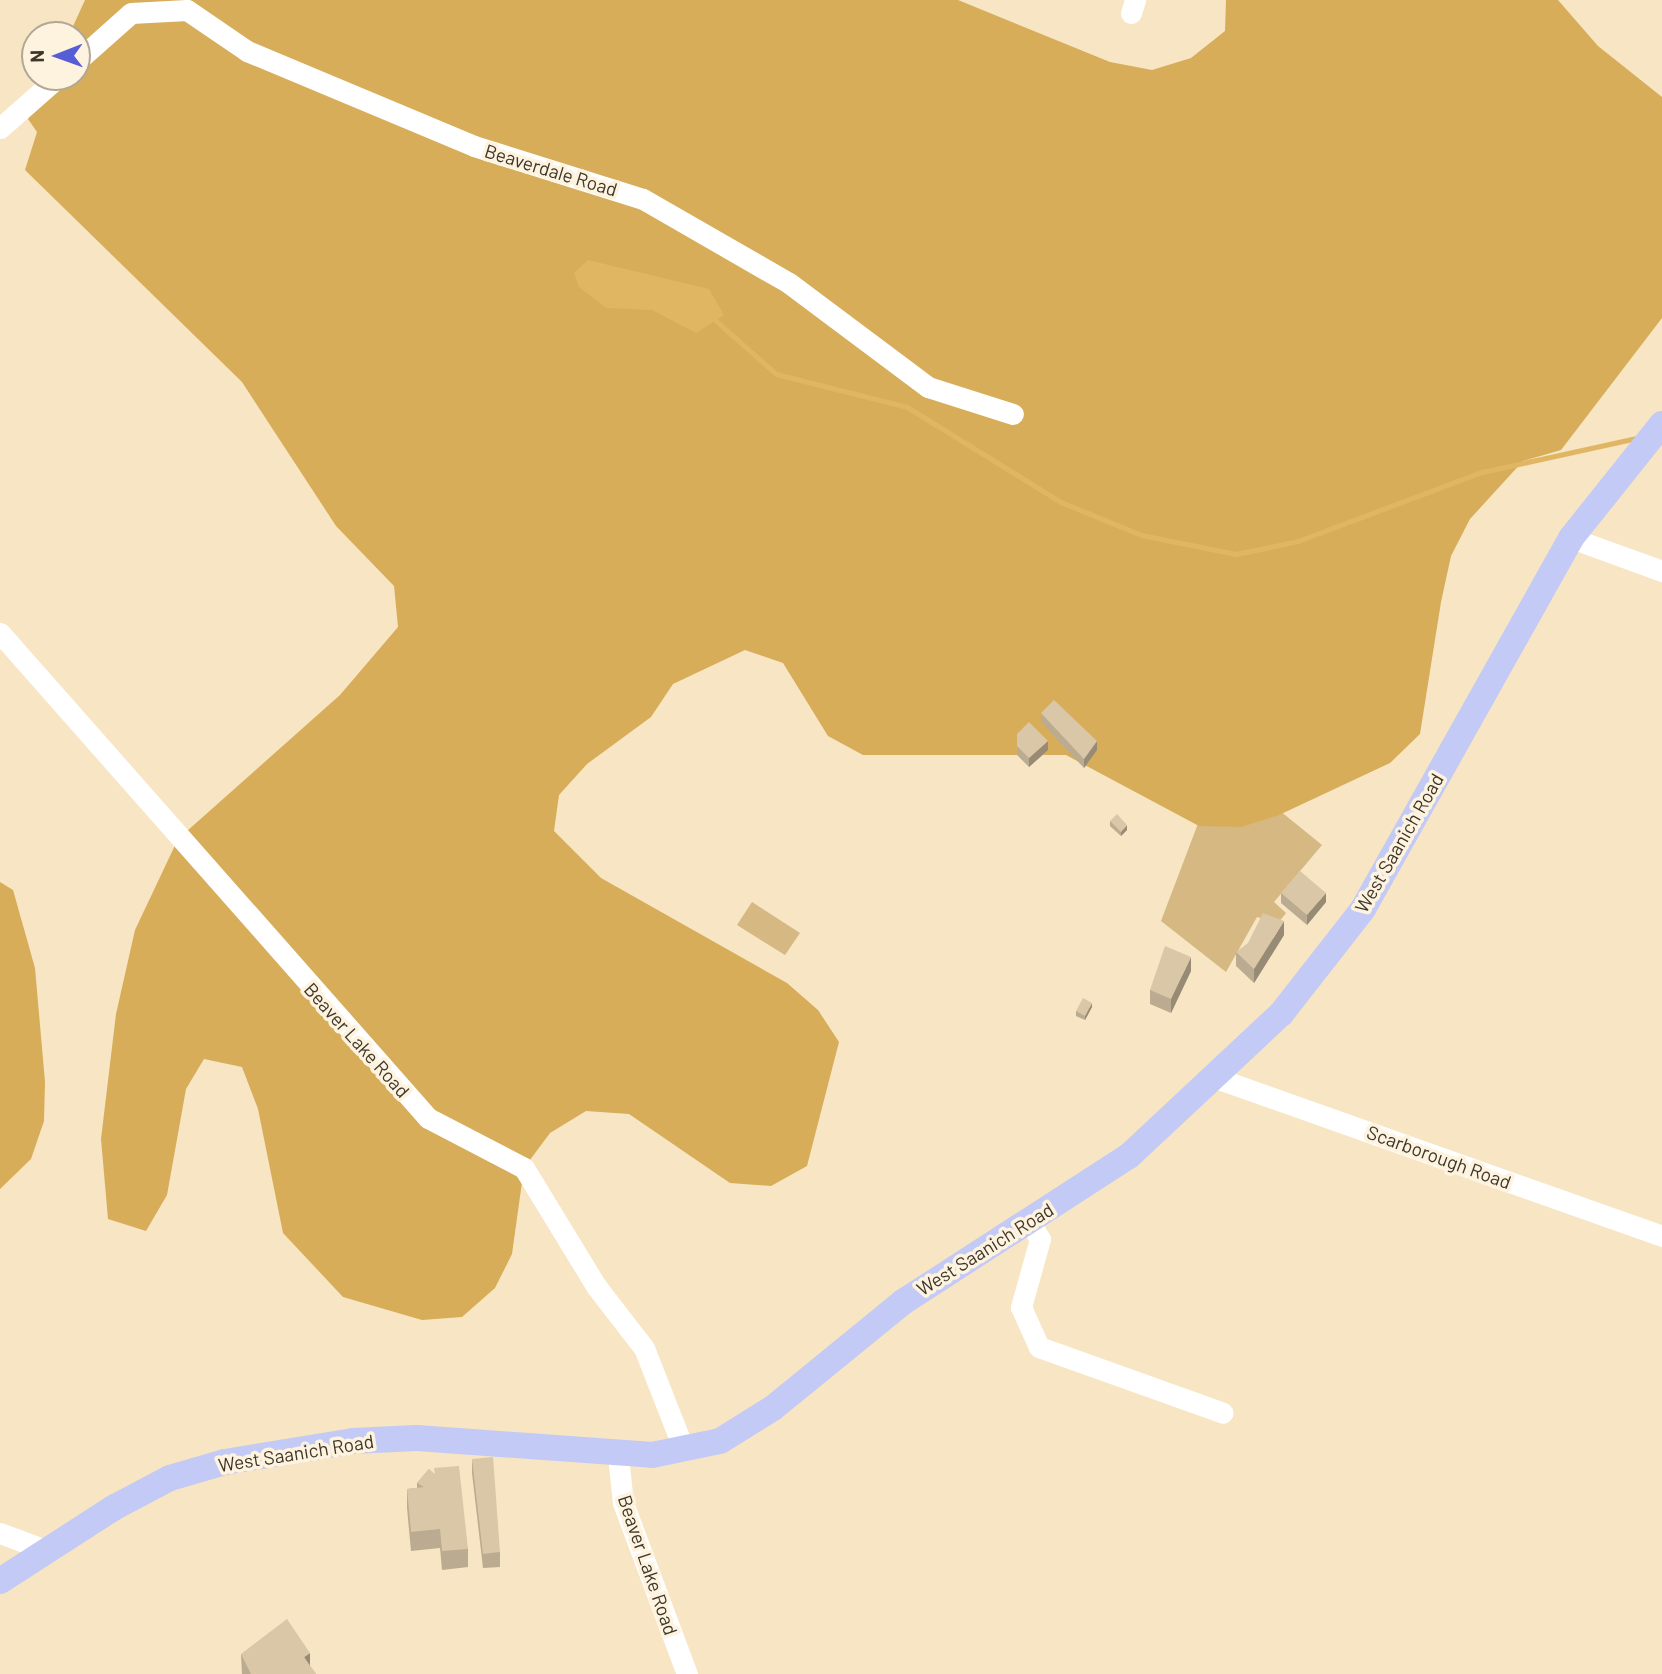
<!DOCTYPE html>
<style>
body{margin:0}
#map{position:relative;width:1662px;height:1674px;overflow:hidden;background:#f7e5c3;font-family:Barlow,sans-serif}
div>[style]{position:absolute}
.green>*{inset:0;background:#d5b882}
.forest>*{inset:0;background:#d7ad5a}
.water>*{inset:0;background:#e1b663}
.stream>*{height:5px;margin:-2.5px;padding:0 2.5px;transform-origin:2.5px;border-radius:2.5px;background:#e1b663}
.minor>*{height:21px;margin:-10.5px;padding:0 10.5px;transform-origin:10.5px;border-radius:10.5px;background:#fff}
.major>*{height:26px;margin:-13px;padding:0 13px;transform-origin:13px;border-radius:13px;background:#c2caf5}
.wall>*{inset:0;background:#bbab90}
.shaded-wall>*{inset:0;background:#988b75}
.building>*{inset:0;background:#d9c7a7}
span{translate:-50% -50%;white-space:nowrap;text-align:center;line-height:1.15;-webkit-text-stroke:7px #fef3df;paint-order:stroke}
.street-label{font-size:19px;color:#3d3629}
.north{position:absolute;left:21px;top:21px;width:70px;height:70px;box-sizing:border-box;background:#fef3df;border:2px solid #b1a796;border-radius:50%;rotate:269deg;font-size:19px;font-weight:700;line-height:28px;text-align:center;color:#3d3629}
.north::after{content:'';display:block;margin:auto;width:24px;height:32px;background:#565ed5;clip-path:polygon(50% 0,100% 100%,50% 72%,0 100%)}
</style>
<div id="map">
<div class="green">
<div style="clip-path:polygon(1221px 763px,1322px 845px,1274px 902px,1286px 913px,1278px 923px,1257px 917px,1226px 972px,1161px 921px)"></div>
<div style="clip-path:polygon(752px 902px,800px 933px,785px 955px,737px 925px)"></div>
</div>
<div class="forest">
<div style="clip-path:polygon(85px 0,958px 0,1110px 62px,1152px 70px,1191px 58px,1225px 31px,1226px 0,1558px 0,1598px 46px,1662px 97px,1662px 318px,1561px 450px,1523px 461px,1470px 519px,1451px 556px,1441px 602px,1420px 734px,1390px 763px,1279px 815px,1241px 827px,1199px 826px,1066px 755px,863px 755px,828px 736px,783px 663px,745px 650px,673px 684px,651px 717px,587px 764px,559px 795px,554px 831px,601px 878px,787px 983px,818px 1010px,839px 1042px,807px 1166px,771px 1186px,730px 1183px,629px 1114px,586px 1111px,550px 1133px,524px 1168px,512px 1254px,495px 1288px,462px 1317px,422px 1320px,343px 1297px,283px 1233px,258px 1109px,242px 1067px,204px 1059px,186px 1089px,167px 1195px,146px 1231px,108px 1219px,101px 1139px,116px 1014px,135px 930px,178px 839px,340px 695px,398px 627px,394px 586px,336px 526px,242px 382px,25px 170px,37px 132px,28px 119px,49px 77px,77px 77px,77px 35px,69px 35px)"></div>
<div style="clip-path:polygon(0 882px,13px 890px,35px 968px,45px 1082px,44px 1121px,31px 1159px,0 1189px)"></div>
</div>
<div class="water">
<div style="clip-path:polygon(588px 260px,709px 289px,724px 315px,696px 333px,652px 310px,606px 308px,579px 287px,574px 273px)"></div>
</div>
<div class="stream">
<div style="left:715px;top:320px;width:81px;rotate:41.5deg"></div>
<div style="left:776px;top:374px;width:135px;rotate:14.1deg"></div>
<div style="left:907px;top:407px;width:181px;rotate:31.7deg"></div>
<div style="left:1061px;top:502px;width:87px;rotate:22.4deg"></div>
<div style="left:1141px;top:535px;width:97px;rotate:11.3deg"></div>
<div style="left:1236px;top:554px;width:63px;rotate:-11.8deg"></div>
<div style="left:1298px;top:541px;width:197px;rotate:-20.6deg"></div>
<div style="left:1482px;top:472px;width:163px;rotate:-12.4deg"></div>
</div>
<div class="minor">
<div style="left:1131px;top:13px;width:14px;rotate:-73deg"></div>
<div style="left:77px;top:61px;width:72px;rotate:-41.6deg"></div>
<div style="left:131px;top:13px;width:56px;rotate:-3.1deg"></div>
<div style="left:187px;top:10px;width:73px;rotate:34.3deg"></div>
<div style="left:247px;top:51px;width:246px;rotate:22.7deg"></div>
<div style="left:474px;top:146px;width:177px;rotate:17.4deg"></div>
<div style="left:643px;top:199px;width:168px;rotate:29.9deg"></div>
<div style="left:789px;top:283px;width:174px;rotate:36.8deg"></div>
<div style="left:928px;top:387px;width:89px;rotate:17.6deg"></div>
<div style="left:0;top:128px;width:77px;rotate:-41.3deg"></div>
<div style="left:1571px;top:538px;width:97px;rotate:19.9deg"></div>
<div style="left:0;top:633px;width:647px;rotate:48.57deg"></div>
<div style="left:428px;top:1118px;width:108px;rotate:27.5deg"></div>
<div style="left:524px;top:1168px;width:138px;rotate:58.6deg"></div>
<div style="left:596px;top:1286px;width:78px;rotate:52.3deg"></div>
<div style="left:644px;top:1348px;width:110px;rotate:68.6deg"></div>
<div style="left:1216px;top:1078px;width:473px;rotate:19.5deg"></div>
<div style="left:1029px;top:1221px;width:21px;rotate:59deg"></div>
<div style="left:1040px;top:1239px;width:71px;rotate:105.6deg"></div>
<div style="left:1021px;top:1307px;width:44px;rotate:65.8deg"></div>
<div style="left:1039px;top:1347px;width:195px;rotate:19.7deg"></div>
<div style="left:618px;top:1455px;width:48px;rotate:84.1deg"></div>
<div style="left:623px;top:1503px;width:183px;rotate:69.5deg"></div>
<div style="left:0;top:1533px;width:46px;rotate:20.4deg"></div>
</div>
<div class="major">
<div style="left:0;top:1581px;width:137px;rotate:-32.8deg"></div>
<div style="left:115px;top:1507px;width:62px;rotate:-27.8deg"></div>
<div style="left:170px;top:1478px;width:57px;rotate:-16.2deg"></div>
<div style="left:225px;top:1462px;width:130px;rotate:-9.3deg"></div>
<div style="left:353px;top:1441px;width:64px;rotate:-2.7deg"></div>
<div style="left:417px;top:1438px;width:236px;rotate:4.1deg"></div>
<div style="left:652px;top:1455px;width:69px;rotate:-11.6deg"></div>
<div style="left:720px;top:1441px;width:62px;rotate:-31.9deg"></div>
<div style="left:773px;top:1408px;width:168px;rotate:-39.2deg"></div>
<div style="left:903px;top:1302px;width:269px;rotate:-32.9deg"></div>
<div style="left:1129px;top:1156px;width:208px;rotate:-43.1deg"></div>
<div style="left:1281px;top:1014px;width:133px;rotate:-52deg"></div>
<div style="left:1363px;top:909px;width:425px;rotate:-60.7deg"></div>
<div style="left:1571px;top:538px;width:146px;rotate:-51.4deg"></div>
</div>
<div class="wall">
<div style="clip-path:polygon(1041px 713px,1097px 750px,1084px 768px,1041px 722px)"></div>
<div style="clip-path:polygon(1017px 734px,1048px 750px,1029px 767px,1017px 755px)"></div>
<div style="clip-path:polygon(1110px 821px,1127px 830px,1121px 836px,1110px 826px)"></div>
<div style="clip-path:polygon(1281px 893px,1326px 902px,1307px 925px,1281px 903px)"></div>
<div style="clip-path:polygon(1284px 935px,1254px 983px,1236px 966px,1236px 952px)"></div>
<div style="clip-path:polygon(1191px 971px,1171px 1013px,1150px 1004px,1150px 990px)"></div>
<div style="clip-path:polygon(1092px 1007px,1085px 1020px,1076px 1016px,1076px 1011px)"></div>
<div style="clip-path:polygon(472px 1459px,500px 1552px,500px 1567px,483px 1568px,472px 1473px)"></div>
<div style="clip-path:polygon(429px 1469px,468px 1549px,468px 1567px,442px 1570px,440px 1548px,411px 1551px,407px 1508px,407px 1489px,417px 1488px,417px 1483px)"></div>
<div style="clip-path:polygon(241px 1654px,310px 1666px,316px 1674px,242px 1674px)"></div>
</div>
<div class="shaded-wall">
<div style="clip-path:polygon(1048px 741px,1048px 750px,1029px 767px,1029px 758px)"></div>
<div style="clip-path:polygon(1097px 741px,1097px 750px,1084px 768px,1084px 759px)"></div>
<div style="clip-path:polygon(1127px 825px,1127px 830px,1121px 836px,1121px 832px)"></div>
<div style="clip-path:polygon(1326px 893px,1326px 902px,1307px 925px,1307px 915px)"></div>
<div style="clip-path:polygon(1284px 921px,1284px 935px,1254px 983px,1254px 969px)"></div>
<div style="clip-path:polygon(1191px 957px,1191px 971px,1171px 1013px,1171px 999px)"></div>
<div style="clip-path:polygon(1092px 1003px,1092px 1007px,1085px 1020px,1085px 1016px)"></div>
<div style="clip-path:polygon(310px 1653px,310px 1671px,304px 1657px)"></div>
</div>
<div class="building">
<div style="clip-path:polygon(1054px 700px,1097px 741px,1084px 759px,1041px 713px)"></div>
<div style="clip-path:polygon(1029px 722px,1048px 741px,1029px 758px,1017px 746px,1017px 734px)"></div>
<div style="clip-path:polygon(1117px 814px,1127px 825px,1121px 832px,1110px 821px)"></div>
<div style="clip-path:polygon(1300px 871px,1326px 893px,1307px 915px,1281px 893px)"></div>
<div style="clip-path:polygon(1263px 913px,1284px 921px,1254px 969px,1236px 952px,1248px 943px)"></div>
<div style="clip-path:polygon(1165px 946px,1191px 957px,1171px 999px,1150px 990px)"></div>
<div style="clip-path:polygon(1083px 998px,1092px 1003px,1085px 1016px,1076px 1011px)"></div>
<div style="clip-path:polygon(493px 1457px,500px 1552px,483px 1554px,472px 1459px)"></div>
<div style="clip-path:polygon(459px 1466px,468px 1549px,442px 1551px,440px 1529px,411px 1532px,407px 1489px,424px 1487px,417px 1483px,429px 1469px,435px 1474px,434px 1468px)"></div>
<div style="clip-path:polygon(287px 1619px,310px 1653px,304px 1657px,316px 1674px,251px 1674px,241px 1654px)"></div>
</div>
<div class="street-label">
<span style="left:551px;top:170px;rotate:17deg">Beaverdale Road</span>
<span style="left:1399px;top:843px;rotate:-60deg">West Saanich Road</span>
<span style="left:357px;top:1040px;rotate:48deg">Beaver Lake Road</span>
<span style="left:1439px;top:1157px;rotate:20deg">Scarborough Road</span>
<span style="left:985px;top:1249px;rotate:-32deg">West Saanich Road</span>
<span style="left:296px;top:1453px;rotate:-9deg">West Saanich Road</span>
<span style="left:648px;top:1565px;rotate:71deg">Beaver Lake Road</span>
</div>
<div class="north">N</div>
</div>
